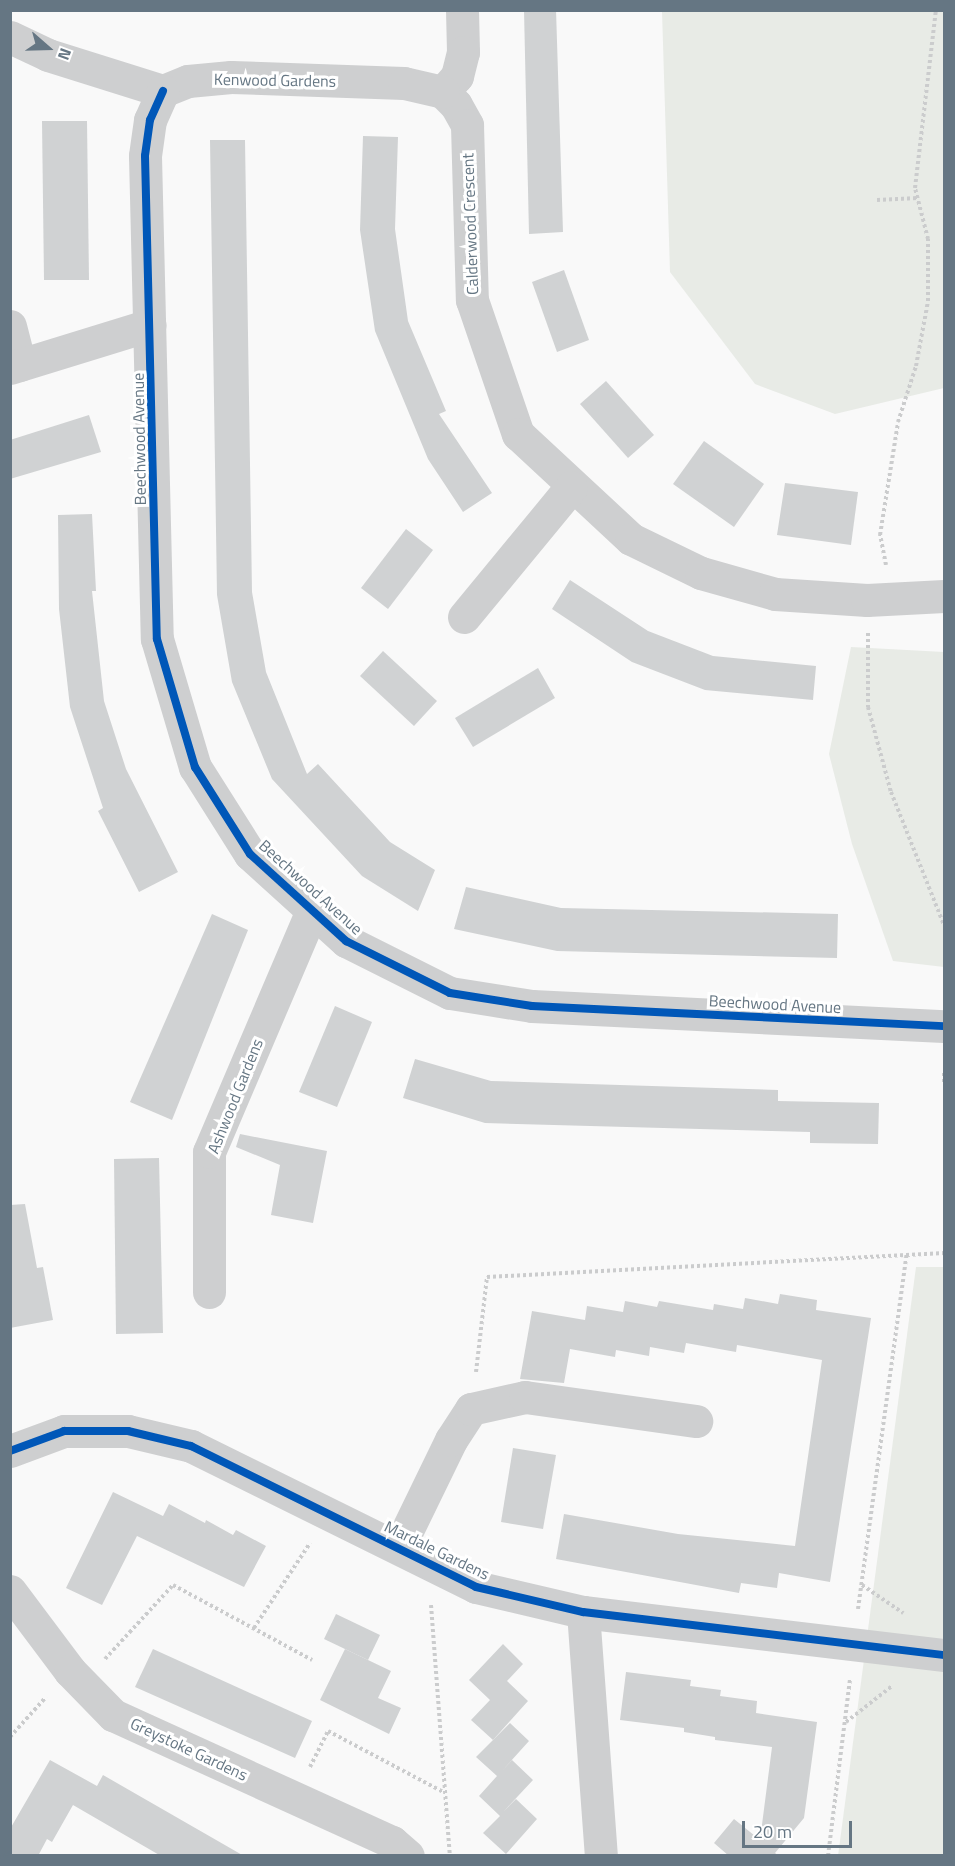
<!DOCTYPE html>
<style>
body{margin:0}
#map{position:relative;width:955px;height:1866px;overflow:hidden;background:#f9f9f9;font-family:"Titillium Web",sans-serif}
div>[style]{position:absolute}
.green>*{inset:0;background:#e8ebe6}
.building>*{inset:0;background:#d0d2d3}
.path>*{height:4px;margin-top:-2px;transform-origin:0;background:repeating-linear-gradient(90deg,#cbcccd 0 3px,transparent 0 6px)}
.minor>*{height:33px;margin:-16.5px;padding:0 16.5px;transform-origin:16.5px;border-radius:16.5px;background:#cecfd0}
.cycleway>*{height:8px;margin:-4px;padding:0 4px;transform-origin:4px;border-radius:4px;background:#0057b8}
span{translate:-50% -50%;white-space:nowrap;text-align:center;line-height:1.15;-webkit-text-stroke:6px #fff;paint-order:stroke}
.street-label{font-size:16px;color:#657683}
.frame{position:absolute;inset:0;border:12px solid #657683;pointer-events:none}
.north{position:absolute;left:18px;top:18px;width:60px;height:60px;-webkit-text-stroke:4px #fff;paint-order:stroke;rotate:110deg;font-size:16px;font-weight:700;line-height:24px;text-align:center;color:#657683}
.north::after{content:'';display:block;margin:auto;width:21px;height:27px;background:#657683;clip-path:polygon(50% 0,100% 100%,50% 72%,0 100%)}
.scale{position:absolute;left:742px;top:1821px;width:110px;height:27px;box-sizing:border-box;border:3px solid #657683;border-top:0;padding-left:8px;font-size:18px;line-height:21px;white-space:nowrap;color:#657683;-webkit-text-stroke:4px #fff;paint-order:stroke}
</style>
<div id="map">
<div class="green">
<div style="clip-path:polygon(662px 11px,944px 11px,944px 388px,835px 414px,755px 384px,670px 272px)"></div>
<div style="clip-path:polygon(851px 647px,944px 652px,944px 967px,893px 961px,852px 844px,829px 754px)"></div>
<div style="clip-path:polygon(916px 1267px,944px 1267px,944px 1855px,838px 1856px)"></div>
</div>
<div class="building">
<div style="clip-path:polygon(524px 10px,556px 10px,563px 232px,529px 234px)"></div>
<div style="clip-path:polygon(42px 121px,87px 121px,89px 280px,44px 280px)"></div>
<div style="clip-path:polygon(363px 136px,398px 137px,395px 229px,408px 321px,446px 411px,439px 414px,492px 493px,463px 512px,428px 459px,375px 331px,360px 230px)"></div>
<div style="clip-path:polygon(210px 140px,245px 140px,252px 592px,266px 672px,307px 774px,318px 764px,390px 842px,435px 870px,418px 911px,362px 876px,272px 779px,232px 682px,217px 595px)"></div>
<div style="clip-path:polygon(564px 270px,589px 340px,557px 352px,532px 282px)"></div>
<div style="clip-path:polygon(606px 381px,654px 435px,628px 458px,580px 404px)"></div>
<div style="clip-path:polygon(89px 415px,101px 452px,10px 479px,10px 440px)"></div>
<div style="clip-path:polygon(704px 441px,764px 484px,734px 527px,673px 484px)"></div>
<div style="clip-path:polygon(785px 483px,858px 492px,851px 545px,777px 535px)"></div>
<div style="clip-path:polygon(92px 514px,96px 591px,92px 591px,104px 701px,126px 769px,178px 872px,139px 892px,98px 811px,103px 808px,70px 707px,59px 609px,58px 515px)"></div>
<div style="clip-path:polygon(406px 529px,433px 550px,388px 609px,361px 588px)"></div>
<div style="clip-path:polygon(570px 580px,648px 631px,713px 656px,816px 666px,813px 700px,705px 690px,632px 662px,552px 609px)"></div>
<div style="clip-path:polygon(383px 651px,437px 701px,414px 726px,360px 676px)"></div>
<div style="clip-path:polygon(538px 668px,555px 698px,473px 747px,455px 718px)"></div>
<div style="clip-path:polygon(466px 887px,561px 908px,838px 914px,837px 958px,557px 951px,454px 929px)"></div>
<div style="clip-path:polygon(212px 914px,248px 930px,172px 1120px,130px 1102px)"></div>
<div style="clip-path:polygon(335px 1006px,372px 1022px,337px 1107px,299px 1092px)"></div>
<div style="clip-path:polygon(415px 1059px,491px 1081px,778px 1090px,778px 1101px,879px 1103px,878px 1144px,810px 1143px,810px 1132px,485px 1123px,403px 1098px)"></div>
<div style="clip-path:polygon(240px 1134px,327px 1151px,313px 1223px,271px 1215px,280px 1165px,236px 1147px)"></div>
<div style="clip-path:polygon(159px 1158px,163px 1333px,116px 1334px,114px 1159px)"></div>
<div style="clip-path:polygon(25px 1204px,37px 1268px,43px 1267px,53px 1320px,10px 1328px,10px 1205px)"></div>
<div style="clip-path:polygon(780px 1294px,817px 1300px,816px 1310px,871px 1318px,830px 1582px,779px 1573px,777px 1588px,741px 1583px,739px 1593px,556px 1559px,564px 1514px,678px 1534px,795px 1546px,822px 1360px,737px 1345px,736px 1352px,686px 1343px,684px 1353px,650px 1347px,649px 1356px,616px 1350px,615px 1357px,570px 1349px,564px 1383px,520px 1379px,532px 1311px,585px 1320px,587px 1306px,623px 1312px,625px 1301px,657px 1307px,659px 1301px,713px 1310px,714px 1304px,743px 1309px,745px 1298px,778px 1304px)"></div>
<div style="clip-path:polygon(513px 1448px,556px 1455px,543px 1529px,501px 1522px)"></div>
<div style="clip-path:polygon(113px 1492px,163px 1516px,169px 1504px,205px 1523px,206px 1520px,233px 1535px,236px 1530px,266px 1546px,244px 1587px,137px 1536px,102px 1605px,66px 1588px)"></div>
<div style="clip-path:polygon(336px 1614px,380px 1635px,368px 1660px,324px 1639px)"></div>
<div style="clip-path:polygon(503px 1644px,523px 1664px,507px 1681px,528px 1701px,493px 1740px,471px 1720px,490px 1700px,469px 1680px)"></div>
<div style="clip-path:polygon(153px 1649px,312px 1721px,295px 1758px,135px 1687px)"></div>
<div style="clip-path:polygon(345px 1649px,391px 1671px,378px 1698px,401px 1708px,389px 1734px,320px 1700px)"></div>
<div style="clip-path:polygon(626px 1672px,691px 1680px,690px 1686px,721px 1690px,720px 1696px,757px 1701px,756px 1713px,817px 1722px,804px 1818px,775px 1853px,779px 1856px,729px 1856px,714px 1843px,734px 1819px,760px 1840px,772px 1747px,715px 1740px,715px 1737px,684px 1732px,684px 1728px,620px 1720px)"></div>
<div style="clip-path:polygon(510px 1723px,529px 1741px,502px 1771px,512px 1760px,533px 1780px,504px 1811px,516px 1799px,537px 1819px,506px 1854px,483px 1833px,500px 1816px,479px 1796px,497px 1776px,476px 1757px)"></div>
<div style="clip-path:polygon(50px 1760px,97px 1786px,103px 1775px,244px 1856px,161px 1856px,73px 1805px,52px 1842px,47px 1839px,38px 1856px,10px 1856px,10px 1829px)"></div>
</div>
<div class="path">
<div style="left:877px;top:200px;width:41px;rotate:-2.8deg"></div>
<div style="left:886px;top:565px;width:31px;rotate:-101deg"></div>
<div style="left:880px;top:535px;width:114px;rotate:-80.9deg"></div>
<div style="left:898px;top:422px;width:59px;rotate:-72.2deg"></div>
<div style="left:916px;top:366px;width:66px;rotate:-79.5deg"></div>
<div style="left:928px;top:301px;width:62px;rotate:-90deg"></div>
<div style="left:928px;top:239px;width:53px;rotate:-104.3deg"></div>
<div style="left:915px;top:188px;width:179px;rotate:-83.3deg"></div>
<div style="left:868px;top:633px;width:74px;rotate:90deg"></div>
<div style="left:868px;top:707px;width:88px;rotate:74.9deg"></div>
<div style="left:891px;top:792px;width:143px;rotate:68.3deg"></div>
<div style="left:944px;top:1073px;width:11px;rotate:90deg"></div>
<div style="left:476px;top:1372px;width:96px;rotate:-83.4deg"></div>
<div style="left:487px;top:1277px;width:458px;rotate:-3deg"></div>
<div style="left:862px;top:1585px;width:50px;rotate:34.3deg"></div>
<div style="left:431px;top:1605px;width:252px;rotate:85.7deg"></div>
<div style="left:858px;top:1609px;width:359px;rotate:-82.2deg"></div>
<div style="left:254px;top:1628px;width:102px;rotate:-56.6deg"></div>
<div style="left:105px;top:1659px;width:100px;rotate:-47.4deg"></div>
<div style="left:173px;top:1585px;width:158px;rotate:28.3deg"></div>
<div style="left:846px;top:1722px;width:58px;rotate:-38deg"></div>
<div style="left:10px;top:1737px;width:54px;rotate:-48deg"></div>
<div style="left:310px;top:1767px;width:40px;rotate:-63.4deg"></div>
<div style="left:328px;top:1731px;width:132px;rotate:27.9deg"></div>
<div style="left:828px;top:1856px;width:178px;rotate:-82.9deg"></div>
</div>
<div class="minor">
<div style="left:462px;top:10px;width:42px;rotate:88.6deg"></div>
<div style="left:463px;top:52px;width:25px;rotate:104deg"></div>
<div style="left:457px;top:76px;width:21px;rotate:131deg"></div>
<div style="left:443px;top:92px;width:18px;rotate:45deg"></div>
<div style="left:456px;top:105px;width:23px;rotate:61deg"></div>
<div style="left:467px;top:125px;width:175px;rotate:88.4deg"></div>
<div style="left:472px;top:300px;width:142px;rotate:71.1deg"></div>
<div style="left:518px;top:434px;width:154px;rotate:42.9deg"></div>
<div style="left:631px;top:539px;width:78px;rotate:25.9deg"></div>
<div style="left:701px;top:573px;width:77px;rotate:15.8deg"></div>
<div style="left:775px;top:594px;width:92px;rotate:3.7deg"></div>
<div style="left:867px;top:600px;width:77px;rotate:-3deg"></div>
<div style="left:10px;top:37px;width:42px;rotate:25.3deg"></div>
<div style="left:48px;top:55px;width:121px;rotate:17.4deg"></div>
<div style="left:163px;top:91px;width:27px;rotate:-22deg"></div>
<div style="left:188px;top:81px;width:43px;rotate:-5.3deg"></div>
<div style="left:231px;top:77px;width:173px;rotate:2deg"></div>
<div style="left:404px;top:83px;width:40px;rotate:13deg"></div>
<div style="left:163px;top:91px;width:32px;rotate:114deg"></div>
<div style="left:150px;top:120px;width:36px;rotate:98deg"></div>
<div style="left:145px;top:156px;width:483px;rotate:88.6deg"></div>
<div style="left:157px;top:639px;width:134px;rotate:73.5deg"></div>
<div style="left:195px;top:767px;width:103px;rotate:57.7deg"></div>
<div style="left:250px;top:854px;width:130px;rotate:42.2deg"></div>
<div style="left:346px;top:941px;width:116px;rotate:26.6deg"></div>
<div style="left:450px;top:993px;width:83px;rotate:9deg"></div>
<div style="left:532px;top:1006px;width:412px;rotate:2.8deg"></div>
<div style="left:10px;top:326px;width:40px;rotate:75.6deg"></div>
<div style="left:10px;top:368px;width:146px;rotate:-17.1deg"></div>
<div style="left:464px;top:617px;width:168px;rotate:-50.5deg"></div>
<div style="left:209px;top:1292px;width:140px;rotate:-90deg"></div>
<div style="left:209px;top:1152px;width:262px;rotate:-66.9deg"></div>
<div style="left:10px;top:1451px;width:58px;rotate:-20.3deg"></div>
<div style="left:64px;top:1431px;width:64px"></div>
<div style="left:128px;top:1431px;width:65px;rotate:13.4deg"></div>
<div style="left:191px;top:1446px;width:318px;rotate:26.3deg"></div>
<div style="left:476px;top:1587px;width:110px;rotate:13.2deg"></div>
<div style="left:583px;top:1612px;width:364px;rotate:6.8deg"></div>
<div style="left:399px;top:1547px;width:119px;rotate:-64.1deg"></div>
<div style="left:451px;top:1440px;width:37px;rotate:-57deg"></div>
<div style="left:471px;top:1409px;width:55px;rotate:-12.5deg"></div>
<div style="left:525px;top:1397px;width:173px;rotate:8deg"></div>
<div style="left:10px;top:1591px;width:100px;rotate:53.1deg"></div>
<div style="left:70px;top:1671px;width:62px;rotate:45.7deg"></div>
<div style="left:113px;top:1715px;width:307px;rotate:24.5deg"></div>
<div style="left:392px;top:1842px;width:21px;rotate:41deg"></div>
<div style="left:583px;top:1612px;width:245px;rotate:85.8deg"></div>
</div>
<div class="cycleway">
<div style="left:163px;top:91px;width:32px;rotate:114deg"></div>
<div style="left:150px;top:120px;width:36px;rotate:98deg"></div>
<div style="left:145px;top:156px;width:483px;rotate:88.6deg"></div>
<div style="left:157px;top:639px;width:134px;rotate:73.5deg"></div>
<div style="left:195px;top:767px;width:103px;rotate:57.7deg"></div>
<div style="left:250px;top:854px;width:130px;rotate:42.2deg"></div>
<div style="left:346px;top:941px;width:116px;rotate:26.6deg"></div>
<div style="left:450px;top:993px;width:83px;rotate:9deg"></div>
<div style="left:532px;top:1006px;width:412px;rotate:2.8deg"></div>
<div style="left:10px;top:1451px;width:58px;rotate:-20.3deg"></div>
<div style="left:64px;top:1431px;width:64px"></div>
<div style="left:128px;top:1431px;width:65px;rotate:13.4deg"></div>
<div style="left:191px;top:1446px;width:318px;rotate:26.3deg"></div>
<div style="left:476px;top:1587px;width:110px;rotate:13.2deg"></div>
<div style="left:583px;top:1612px;width:364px;rotate:6.8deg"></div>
</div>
<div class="street-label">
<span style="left:275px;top:80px;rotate:1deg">Kenwood Gardens</span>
<span style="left:470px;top:224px;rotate:-92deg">Calderwood Crescent</span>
<span style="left:139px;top:439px;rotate:-91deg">Beechwood Avenue</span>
<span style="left:311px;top:887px;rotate:42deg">Beechwood Avenue</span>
<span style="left:775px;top:1004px;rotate:3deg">Beechwood Avenue</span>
<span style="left:235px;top:1096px;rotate:-68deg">Ashwood Gardens</span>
<span style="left:437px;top:1550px;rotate:26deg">Mardale Gardens</span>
<span style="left:189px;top:1749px;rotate:25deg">Greystoke Gardens</span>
</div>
<div class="frame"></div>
<div class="north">N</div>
<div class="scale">20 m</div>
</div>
